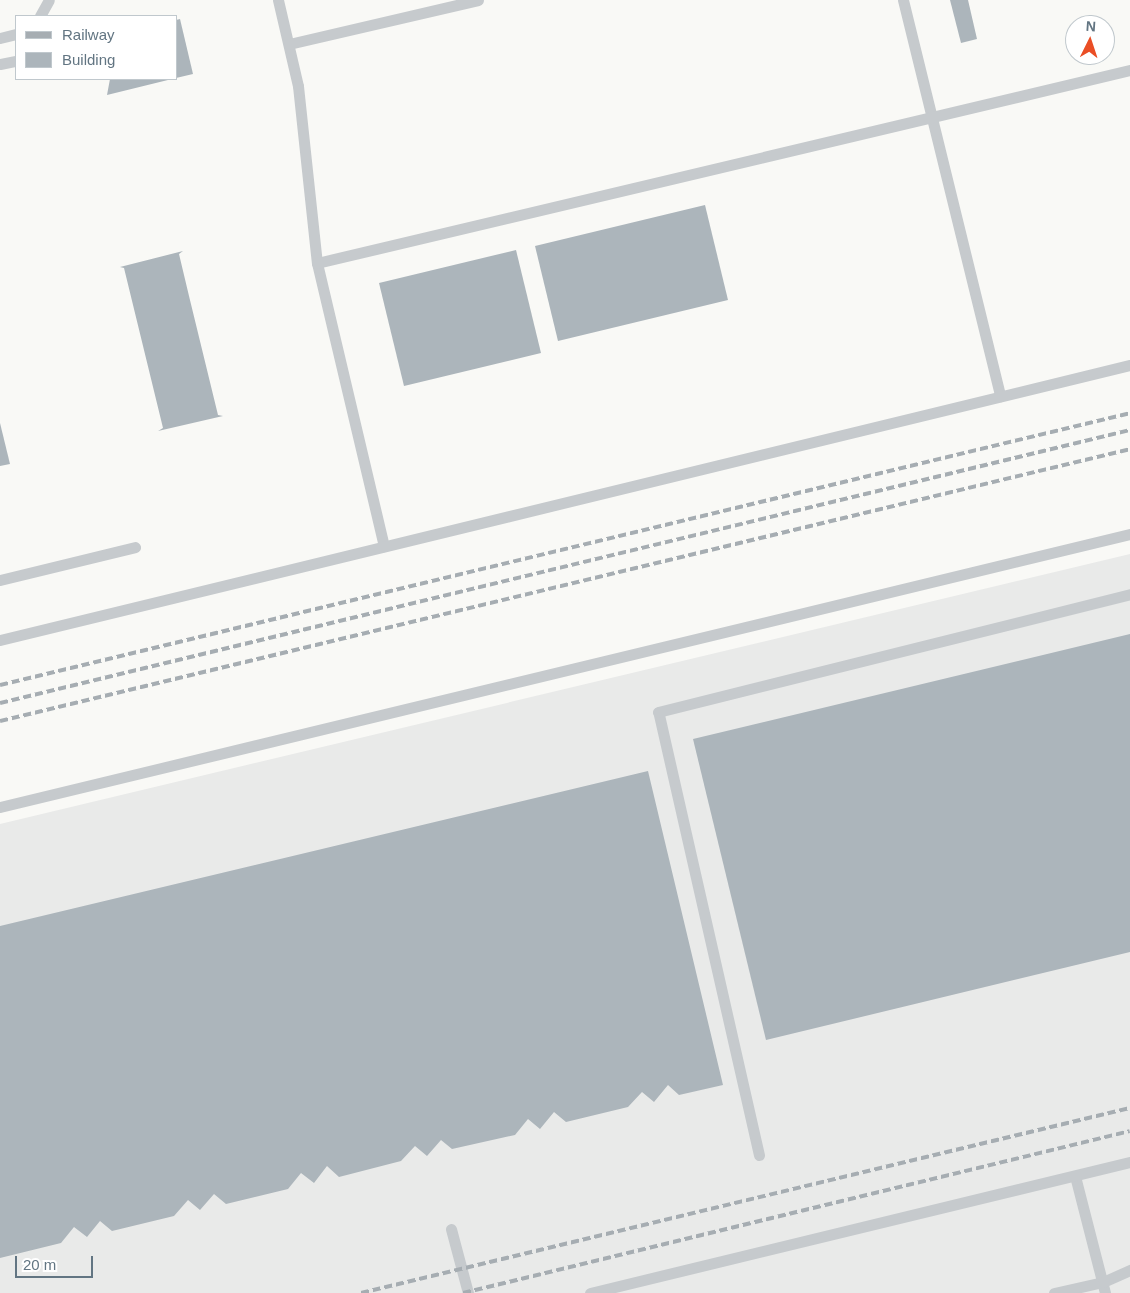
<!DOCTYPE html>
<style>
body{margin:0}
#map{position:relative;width:1130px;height:1293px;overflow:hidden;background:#f9f9f6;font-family:Helvetica,sans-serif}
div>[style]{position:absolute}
.built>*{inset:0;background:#e9eae9}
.building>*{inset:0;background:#acb5bb}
.lane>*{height:11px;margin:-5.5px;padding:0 5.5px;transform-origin:5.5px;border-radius:5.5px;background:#c6cacd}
.rail>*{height:4px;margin-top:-2px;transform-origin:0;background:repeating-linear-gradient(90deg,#a6adb2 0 8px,transparent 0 12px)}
span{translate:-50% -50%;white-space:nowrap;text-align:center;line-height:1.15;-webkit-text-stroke:5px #fff;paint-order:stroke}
.legend{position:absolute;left:15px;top:15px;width:162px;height:65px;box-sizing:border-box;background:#fff;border:1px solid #c0c8cd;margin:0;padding:6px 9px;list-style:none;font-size:15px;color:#627582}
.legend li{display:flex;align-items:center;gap:10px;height:25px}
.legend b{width:25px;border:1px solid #c0c8cd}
.north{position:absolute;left:1065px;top:15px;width:50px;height:50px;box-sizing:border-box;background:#fff;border:1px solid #c0c8cd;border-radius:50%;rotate:4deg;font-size:14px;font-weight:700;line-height:20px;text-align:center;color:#627582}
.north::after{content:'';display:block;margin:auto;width:18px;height:22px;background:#ea4e25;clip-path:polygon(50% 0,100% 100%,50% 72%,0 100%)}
.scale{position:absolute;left:15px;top:1256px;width:78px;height:22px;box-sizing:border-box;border:2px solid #627582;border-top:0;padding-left:6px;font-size:15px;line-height:18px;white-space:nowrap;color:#627582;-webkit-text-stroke:4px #fff;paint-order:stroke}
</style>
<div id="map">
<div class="built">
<div style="clip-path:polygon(1130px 554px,1130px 1293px,0 1293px,0 824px)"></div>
</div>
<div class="building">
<div style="clip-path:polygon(950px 0,968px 0,977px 39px,961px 43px)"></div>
<div style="clip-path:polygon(180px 19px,193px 74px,176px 78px,176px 20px)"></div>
<div style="clip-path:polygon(110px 79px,172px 79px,107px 95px)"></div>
<div style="clip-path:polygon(705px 205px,728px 300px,558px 341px,535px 246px)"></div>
<div style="clip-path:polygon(516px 250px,541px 353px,404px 386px,379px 283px)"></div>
<div style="clip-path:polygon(183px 251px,179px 254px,189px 296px,218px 415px,223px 416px,158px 431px,163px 428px,124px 268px,120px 267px)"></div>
<div style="clip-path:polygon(0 423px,10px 464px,0 466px)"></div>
<div style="clip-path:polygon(1130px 634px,1130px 952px,766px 1040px,693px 739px)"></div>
<div style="clip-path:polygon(648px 771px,723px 1085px,679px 1095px,668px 1085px,654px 1102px,642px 1092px,628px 1107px,566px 1122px,554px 1112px,540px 1129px,528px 1119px,515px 1135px,452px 1149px,441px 1140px,427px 1156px,415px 1146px,401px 1161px,339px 1177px,327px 1166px,314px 1183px,301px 1173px,288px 1189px,226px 1204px,214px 1194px,200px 1210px,188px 1200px,174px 1216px,112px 1231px,100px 1221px,87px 1237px,74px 1227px,61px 1243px,0 1258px,0 926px)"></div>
</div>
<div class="lane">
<div style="left:278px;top:0;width:88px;rotate:76.9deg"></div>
<div style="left:298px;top:86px;width:178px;rotate:83.9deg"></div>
<div style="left:317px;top:263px;width:291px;rotate:76.7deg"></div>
<div style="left:903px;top:0;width:408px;rotate:76.2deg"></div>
<div style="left:40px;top:16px;width:18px;rotate:-61deg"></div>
<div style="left:0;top:38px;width:16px;rotate:-14deg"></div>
<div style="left:289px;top:44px;width:194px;rotate:-13.1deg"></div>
<div style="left:0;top:64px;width:16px;rotate:-11deg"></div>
<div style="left:317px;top:263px;width:836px;rotate:-13.35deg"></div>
<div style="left:0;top:580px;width:139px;rotate:-13.7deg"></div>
<div style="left:0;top:640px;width:1163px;rotate:-13.68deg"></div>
<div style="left:0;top:807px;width:1163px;rotate:-13.58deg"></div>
<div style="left:759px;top:1155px;width:454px;rotate:-102.8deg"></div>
<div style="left:658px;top:712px;width:487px;rotate:-14deg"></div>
<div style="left:1075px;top:1176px;width:121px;rotate:75.6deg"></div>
<div style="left:451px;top:1229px;width:66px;rotate:75.1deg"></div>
<div style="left:590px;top:1293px;width:556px;rotate:-13.64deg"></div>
<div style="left:1054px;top:1293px;width:50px;rotate:-12.7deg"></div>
<div style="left:1103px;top:1282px;width:30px;rotate:-24deg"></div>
</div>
<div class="rail">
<div style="left:0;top:685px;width:1162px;rotate:-13.53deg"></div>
<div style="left:0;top:703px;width:1163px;rotate:-13.58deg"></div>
<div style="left:0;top:721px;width:1162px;rotate:-13.53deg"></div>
<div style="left:361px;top:1293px;width:791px;rotate:-13.53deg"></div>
<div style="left:463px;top:1293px;width:686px;rotate:-13.65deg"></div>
</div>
<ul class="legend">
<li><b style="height:6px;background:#a6adb2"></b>Railway</li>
<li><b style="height:14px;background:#acb5bb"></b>Building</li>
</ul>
<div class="north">N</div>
<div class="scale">20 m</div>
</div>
